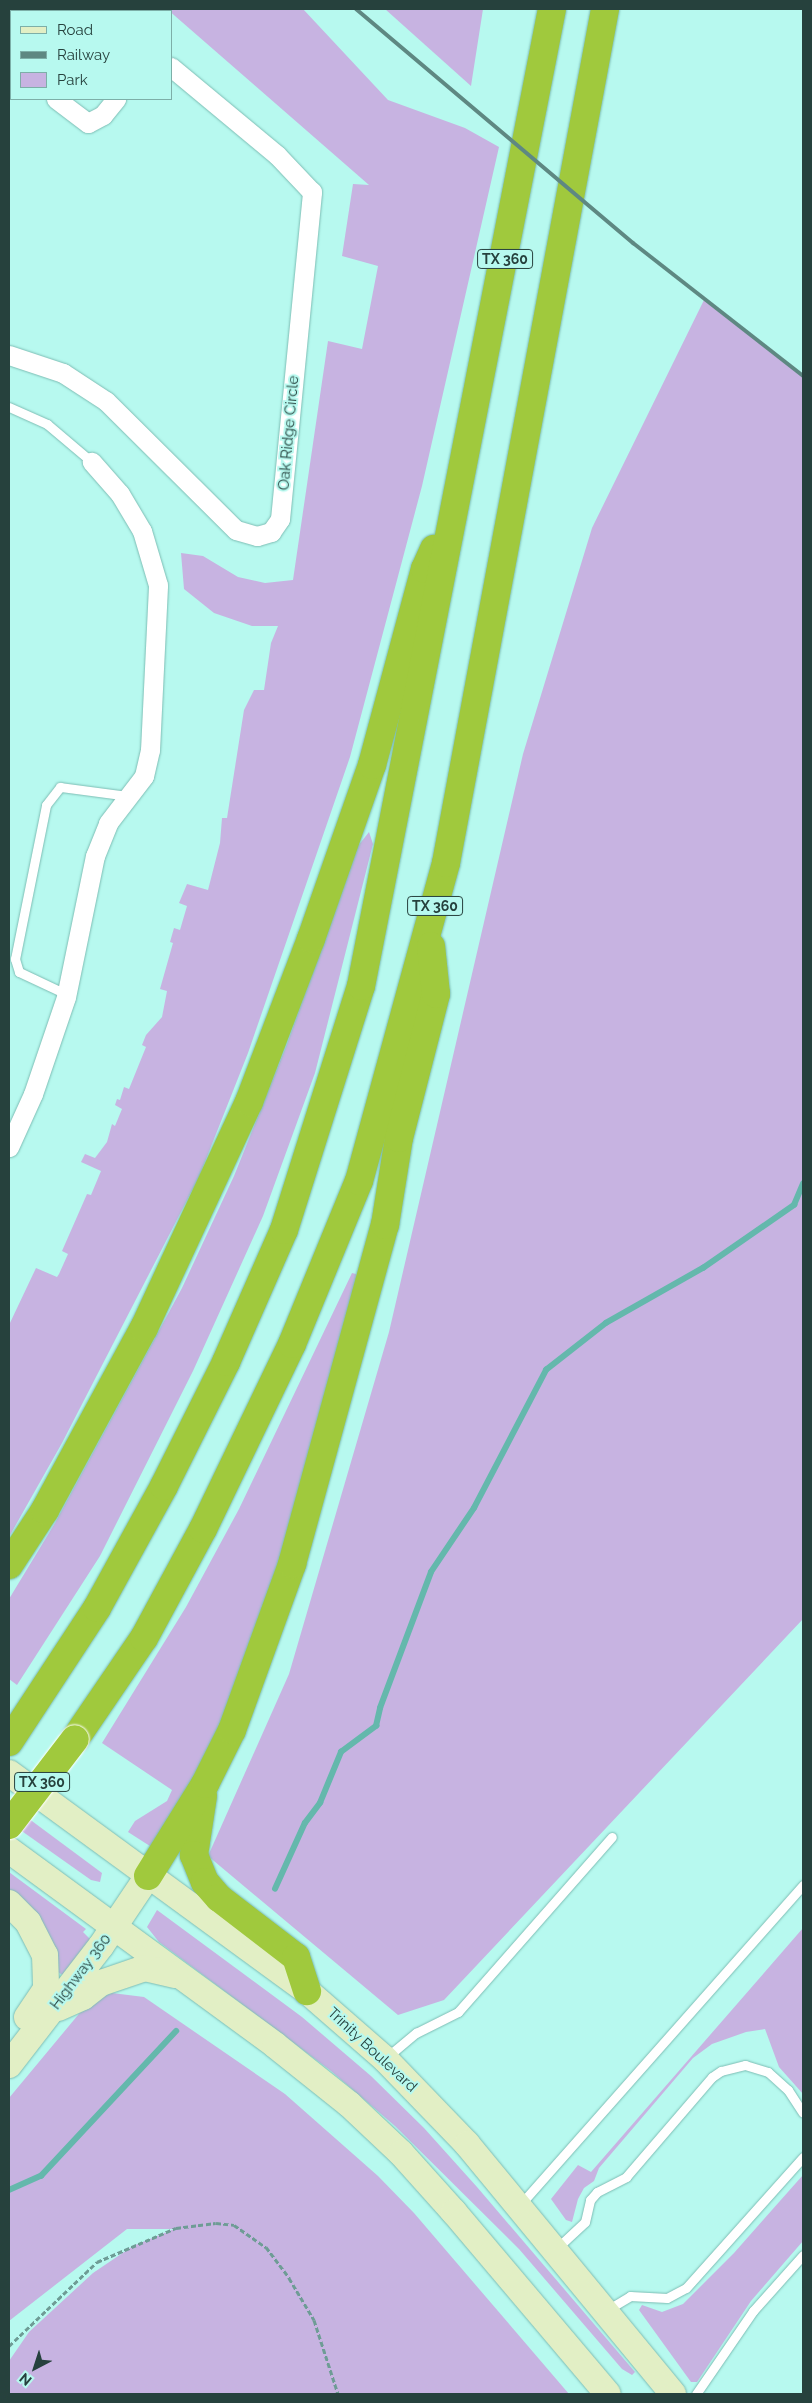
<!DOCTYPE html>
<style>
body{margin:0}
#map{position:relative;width:812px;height:2403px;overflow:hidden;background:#b7f9ef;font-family:Raleway,sans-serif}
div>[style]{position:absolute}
.green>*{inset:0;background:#c7b3e1}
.stream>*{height:5.5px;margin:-2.75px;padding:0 2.75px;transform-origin:2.75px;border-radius:2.75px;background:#64b8ac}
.path>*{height:3px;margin-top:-1.5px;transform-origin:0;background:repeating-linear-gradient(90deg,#6e9c95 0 5px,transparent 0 7.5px)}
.roads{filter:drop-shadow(0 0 1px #7dbdb4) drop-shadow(0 0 1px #7dbdb4)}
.service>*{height:9px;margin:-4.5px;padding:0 4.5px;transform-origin:4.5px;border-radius:4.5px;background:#fff}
.minor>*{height:19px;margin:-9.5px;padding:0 9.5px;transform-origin:9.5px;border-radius:9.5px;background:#fff}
.secondary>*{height:26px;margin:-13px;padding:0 13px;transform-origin:13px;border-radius:13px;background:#e2efc5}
.motorway>*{height:28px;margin:-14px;padding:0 14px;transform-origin:14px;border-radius:14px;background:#a0c93d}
.rail>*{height:4px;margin:-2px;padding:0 2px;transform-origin:2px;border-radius:2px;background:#5e8882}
.bridges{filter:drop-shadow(0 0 1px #fff) drop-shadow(0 0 1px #fff)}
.motorway-bridge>*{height:28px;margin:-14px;padding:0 14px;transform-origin:14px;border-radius:14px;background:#a0c93d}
span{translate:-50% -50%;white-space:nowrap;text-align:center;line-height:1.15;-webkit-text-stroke:4px #b7f9ef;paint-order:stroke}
.shield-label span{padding:1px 4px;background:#b7f9ef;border:1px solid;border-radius:4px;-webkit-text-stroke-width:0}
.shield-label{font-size:14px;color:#26413d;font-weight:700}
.street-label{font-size:15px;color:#26413d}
.frame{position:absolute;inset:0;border:10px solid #26413d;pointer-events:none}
.legend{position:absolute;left:10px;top:10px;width:162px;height:90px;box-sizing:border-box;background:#b7f9ef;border:1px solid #7dafa8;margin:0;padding:6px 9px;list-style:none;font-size:15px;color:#26413d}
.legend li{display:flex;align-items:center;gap:10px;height:25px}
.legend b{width:25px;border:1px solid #7dafa8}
.north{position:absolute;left:10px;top:2343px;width:50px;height:50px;-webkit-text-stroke:4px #b7f9ef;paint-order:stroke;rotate:220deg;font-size:14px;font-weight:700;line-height:20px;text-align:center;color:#26413d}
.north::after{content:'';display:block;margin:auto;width:18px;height:22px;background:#26413d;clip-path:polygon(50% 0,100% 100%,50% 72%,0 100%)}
</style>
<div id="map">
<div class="green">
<div style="clip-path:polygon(167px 9px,303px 9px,388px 100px,465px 128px,499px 147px,422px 486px,350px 757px,248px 1053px,199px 1177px,62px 1443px,9px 1537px,9px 1325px,36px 1268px,57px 1277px,59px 1274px,68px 1254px,62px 1251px,87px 1194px,91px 1195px,101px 1171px,81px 1162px,85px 1154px,95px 1158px,107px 1142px,112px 1124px,115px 1126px,122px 1109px,115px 1105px,117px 1099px,120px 1100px,124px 1087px,129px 1089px,146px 1047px,142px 1045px,146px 1035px,162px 1017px,167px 991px,160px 989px,173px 943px,170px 942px,174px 928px,180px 930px,187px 906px,179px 903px,187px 884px,208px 890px,220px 843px,222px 818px,227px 818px,244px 710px,254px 690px,264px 690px,271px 643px,278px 626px,252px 626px,214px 613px,184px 589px,181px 553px,203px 556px,238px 577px,265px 583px,293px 580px,328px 341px,362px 349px,378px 266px,342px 256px,353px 184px,369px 185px)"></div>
<div style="clip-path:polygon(385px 9px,483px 9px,471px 86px)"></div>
<div style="clip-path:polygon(704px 300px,803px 376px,803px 1619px,444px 2000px,398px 2015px,208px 1856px,289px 1674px,389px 1332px,523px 754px,592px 528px)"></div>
<div style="clip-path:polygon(369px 832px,373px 844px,315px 1073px,263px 1216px,193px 1371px,100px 1556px,17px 1685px,9px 1679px,9px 1599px,55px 1523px,182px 1288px,234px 1176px,287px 1044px,358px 846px)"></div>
<div style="clip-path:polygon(352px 1273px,356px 1274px,357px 1284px,269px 1617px,188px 1793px,153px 1848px,128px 1832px,135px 1821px,167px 1801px,172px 1790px,102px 1743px,186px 1607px,239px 1509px)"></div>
<div style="clip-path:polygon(9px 1804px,102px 1873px,100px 1882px,91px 1880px,9px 1822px)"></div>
<div style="clip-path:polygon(9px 1872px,86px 1929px,83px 1932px,91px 1940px,64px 1976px,58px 1972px,55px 1948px,38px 1915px,9px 1893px)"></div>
<div style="clip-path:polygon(157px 1910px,302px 2017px,371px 2076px,424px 2128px,477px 2187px,635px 2372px,632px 2375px,622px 2369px,519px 2249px,395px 2126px,331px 2071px,159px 1942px,147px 1927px)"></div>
<div style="clip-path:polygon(803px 1928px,803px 2094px,779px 2067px,765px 2029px,746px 2032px,712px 2044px,693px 2058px,599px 2168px,594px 2181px,584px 2188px,578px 2199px,572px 2222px,566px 2220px,551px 2199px,578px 2165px,591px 2172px)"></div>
<div style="clip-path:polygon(112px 1993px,144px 1997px,285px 2094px,378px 2176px,414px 2213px,569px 2394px,9px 2394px,9px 2361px,29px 2332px,93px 2273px,133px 2246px,174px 2229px,127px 2229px,9px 2321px,9px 2098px,88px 2003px)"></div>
<div style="clip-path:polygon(803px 2175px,803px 2241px,751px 2301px,697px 2382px,691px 2382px,639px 2310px,642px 2305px,662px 2312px,683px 2304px,734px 2253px)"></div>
</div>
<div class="stream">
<div style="left:275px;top:1889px;width:72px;rotate:-65.6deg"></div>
<div style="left:305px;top:1823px;width:25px;rotate:-53deg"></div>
<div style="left:320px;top:1803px;width:55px;rotate:-67.6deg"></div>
<div style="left:341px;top:1752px;width:44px;rotate:-36.6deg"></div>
<div style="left:376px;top:1726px;width:18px;rotate:-77deg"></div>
<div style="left:380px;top:1708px;width:145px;rotate:-69.4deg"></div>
<div style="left:431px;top:1572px;width:77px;rotate:-56.1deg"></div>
<div style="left:474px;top:1508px;width:156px;rotate:-62.4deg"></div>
<div style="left:546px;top:1370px;width:76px;rotate:-38.1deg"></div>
<div style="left:606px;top:1323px;width:112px;rotate:-29.6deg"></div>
<div style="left:703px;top:1268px;width:111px;rotate:-34.7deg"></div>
<div style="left:794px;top:1205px;width:23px;rotate:-67deg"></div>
<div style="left:9px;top:2190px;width:35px;rotate:-24deg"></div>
<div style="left:41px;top:2176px;width:198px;rotate:-47deg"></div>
</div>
<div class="path">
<div style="left:9px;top:2346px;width:122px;rotate:-43.7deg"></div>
<div style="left:97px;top:2262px;width:86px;rotate:-23.3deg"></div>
<div style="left:176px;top:2228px;width:40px;rotate:-7.1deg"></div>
<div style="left:216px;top:2223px;width:18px;rotate:6deg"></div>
<div style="left:234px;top:2225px;width:39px;rotate:35deg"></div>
<div style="left:266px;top:2247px;width:39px;rotate:53deg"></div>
<div style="left:289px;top:2278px;width:49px;rotate:59.2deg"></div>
<div style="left:314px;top:2320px;width:78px;rotate:72deg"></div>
</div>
<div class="roads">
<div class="service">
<div style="left:9px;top:407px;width:42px;rotate:24.1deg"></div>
<div style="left:47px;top:424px;width:59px;rotate:40.2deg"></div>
<div style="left:66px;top:994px;width:52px;rotate:-154.9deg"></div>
<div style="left:19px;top:972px;width:14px;rotate:-107deg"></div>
<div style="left:15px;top:959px;width:157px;rotate:-78.6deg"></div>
<div style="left:46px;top:805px;width:23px;rotate:-52deg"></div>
<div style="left:60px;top:787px;width:69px;rotate:7.5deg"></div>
<div style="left:387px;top:2057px;width:38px;rotate:-40deg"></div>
<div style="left:416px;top:2033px;width:47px;rotate:-26.6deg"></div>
<div style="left:458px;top:2012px;width:233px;rotate:-48.7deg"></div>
<div style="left:519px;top:2206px;width:429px;rotate:-48.5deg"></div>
<div style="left:557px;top:2248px;width:38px;rotate:-43deg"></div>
<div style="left:585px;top:2222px;width:23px;rotate:-77deg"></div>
<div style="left:590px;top:2200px;width:11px;rotate:-49deg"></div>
<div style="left:597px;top:2192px;width:33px;rotate:-27deg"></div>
<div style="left:626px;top:2177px;width:132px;rotate:-49.3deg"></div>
<div style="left:712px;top:2077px;width:11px;rotate:-34deg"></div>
<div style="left:721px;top:2071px;width:25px;rotate:-14deg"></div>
<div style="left:745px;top:2065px;width:24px;rotate:17deg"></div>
<div style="left:768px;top:2072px;width:27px;rotate:42deg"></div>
<div style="left:788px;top:2090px;width:27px;rotate:57deg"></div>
<div style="left:607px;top:2310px;width:27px;rotate:-31deg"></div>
<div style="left:630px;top:2296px;width:37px;rotate:3deg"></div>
<div style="left:667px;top:2298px;width:21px;rotate:-28deg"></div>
<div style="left:686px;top:2288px;width:176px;rotate:-48.2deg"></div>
<div style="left:696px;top:2394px;width:101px;rotate:-55.5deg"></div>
<div style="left:753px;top:2311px;width:75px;rotate:-48.2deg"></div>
</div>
<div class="minor">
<div style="left:99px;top:9px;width:4px;rotate:34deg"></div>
<div style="left:56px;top:99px;width:40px;rotate:37deg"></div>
<div style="left:88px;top:123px;width:17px;rotate:-28deg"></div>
<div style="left:103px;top:115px;width:21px;rotate:-51deg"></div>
<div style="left:9px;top:355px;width:57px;rotate:18.4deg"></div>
<div style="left:63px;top:373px;width:51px;rotate:33.1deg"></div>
<div style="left:106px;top:401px;width:183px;rotate:44.8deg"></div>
<div style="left:236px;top:530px;width:22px;rotate:16deg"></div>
<div style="left:257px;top:536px;width:15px;rotate:-16deg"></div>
<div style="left:271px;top:532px;width:16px;rotate:-55deg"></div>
<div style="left:280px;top:519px;width:329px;rotate:-84.4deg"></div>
<div style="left:312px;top:192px;width:51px;rotate:-133.4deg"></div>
<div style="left:277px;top:155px;width:138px;rotate:-140.3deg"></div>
<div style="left:9px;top:1147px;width:58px;rotate:-65.6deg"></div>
<div style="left:33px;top:1094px;width:102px;rotate:-71.2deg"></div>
<div style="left:66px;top:997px;width:144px;rotate:-78.4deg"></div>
<div style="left:95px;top:856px;width:35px;rotate:-68deg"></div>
<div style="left:108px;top:823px;width:59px;rotate:-52.5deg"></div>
<div style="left:144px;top:776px;width:27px;rotate:-77deg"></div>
<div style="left:150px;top:750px;width:165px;rotate:-87.2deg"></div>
<div style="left:158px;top:585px;width:56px;rotate:-106.5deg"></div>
<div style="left:142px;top:531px;width:43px;rotate:-120.7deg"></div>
<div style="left:120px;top:494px;width:43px;rotate:-131.2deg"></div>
</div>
<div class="secondary">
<div style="left:9px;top:1773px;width:369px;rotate:36.2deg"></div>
<div style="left:307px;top:1991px;width:103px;rotate:41.1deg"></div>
<div style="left:385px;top:2059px;width:118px;rotate:46deg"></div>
<div style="left:467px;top:2144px;width:324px;rotate:50.5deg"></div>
<div style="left:9px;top:1850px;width:330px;rotate:36.2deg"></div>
<div style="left:275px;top:2045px;width:95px;rotate:38.6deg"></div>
<div style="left:349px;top:2104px;width:71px;rotate:43.3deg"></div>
<div style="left:401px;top:2153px;width:79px;rotate:48.1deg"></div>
<div style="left:454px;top:2212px;width:238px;rotate:49.8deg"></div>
<div style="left:9px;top:1903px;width:27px;rotate:45deg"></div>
<div style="left:28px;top:1922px;width:37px;rotate:63deg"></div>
<div style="left:45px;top:1955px;width:34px;rotate:88deg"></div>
<div style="left:46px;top:1989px;width:34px;rotate:124deg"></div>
<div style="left:58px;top:2008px;width:27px;rotate:-24deg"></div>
<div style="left:83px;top:1997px;width:23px;rotate:-38deg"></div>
<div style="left:101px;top:1983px;width:46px;rotate:-18.8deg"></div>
<div style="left:145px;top:1968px;width:31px;rotate:13deg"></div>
<div style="left:9px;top:2065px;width:150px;rotate:-52.3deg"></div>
<div style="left:101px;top:1946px;width:84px;rotate:-56.1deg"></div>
</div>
<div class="motorway">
<div style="left:9px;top:1565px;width:66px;rotate:-56.8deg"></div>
<div style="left:45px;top:1510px;width:207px;rotate:-61.5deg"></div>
<div style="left:144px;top:1328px;width:249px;rotate:-65.1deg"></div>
<div style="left:249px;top:1102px;width:174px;rotate:-69.2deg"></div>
<div style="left:311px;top:939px;width:184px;rotate:-70.7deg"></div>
<div style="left:372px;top:765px;width:203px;rotate:-74.9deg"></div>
<div style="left:425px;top:569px;width:22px;rotate:-66deg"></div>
<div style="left:75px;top:1739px;width:122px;rotate:-55.7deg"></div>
<div style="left:144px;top:1638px;width:124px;rotate:-61.6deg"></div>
<div style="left:203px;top:1529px;width:205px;rotate:-64.3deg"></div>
<div style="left:292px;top:1344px;width:176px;rotate:-67.7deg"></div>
<div style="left:359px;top:1181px;width:330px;rotate:-74.7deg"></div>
<div style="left:446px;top:863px;width:869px;rotate:-79.45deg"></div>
<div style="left:9px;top:1742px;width:160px;rotate:-56.7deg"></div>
<div style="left:97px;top:1608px;width:139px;rotate:-61.2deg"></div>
<div style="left:164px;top:1486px;width:139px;rotate:-63.4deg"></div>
<div style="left:226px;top:1362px;width:144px;rotate:-66.3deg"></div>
<div style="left:284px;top:1230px;width:256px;rotate:-72.5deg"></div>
<div style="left:361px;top:986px;width:995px;rotate:-78.94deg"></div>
<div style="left:203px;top:1796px;width:60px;rotate:98.7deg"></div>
<div style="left:194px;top:1855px;width:29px;rotate:68deg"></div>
<div style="left:205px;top:1882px;width:21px;rotate:49deg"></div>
<div style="left:219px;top:1898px;width:97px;rotate:37.5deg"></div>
<div style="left:296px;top:1957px;width:36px;rotate:72deg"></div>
<div style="left:148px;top:1876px;width:108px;rotate:-58.2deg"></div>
<div style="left:205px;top:1784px;width:60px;rotate:-63.4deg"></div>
<div style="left:232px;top:1730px;width:177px;rotate:-70.1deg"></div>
<div style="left:292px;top:1564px;width:352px;rotate:-74.7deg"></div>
<div style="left:385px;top:1225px;width:88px;rotate:-80.9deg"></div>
<div style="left:399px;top:1138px;width:149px;rotate:-75.6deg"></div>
<div style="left:436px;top:994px;width:48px;rotate:-95.9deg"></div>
</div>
</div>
<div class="rail">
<div style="left:356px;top:9px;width:363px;rotate:40.2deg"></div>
<div style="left:633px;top:243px;width:216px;rotate:38deg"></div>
</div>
<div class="bridges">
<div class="motorway-bridge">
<div style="left:9px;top:1825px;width:108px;rotate:-52.5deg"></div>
</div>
</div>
<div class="shield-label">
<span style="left:505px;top:259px">TX 360</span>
<span style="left:435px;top:906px">TX 360</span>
<span style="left:42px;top:1782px">TX 360</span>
</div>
<div class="street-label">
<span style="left:289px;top:433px;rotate:-85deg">Oak Ridge Circle</span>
<span style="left:81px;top:1972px;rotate:-53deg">Highway 360</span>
<span style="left:372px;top:2050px;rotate:43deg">Trinity Boulevard</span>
</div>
<div class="frame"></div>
<ul class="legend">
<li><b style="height:6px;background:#e2efc5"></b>Road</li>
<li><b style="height:6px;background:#5e8882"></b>Railway</li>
<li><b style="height:14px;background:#c7b3e1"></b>Park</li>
</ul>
<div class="north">N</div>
</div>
